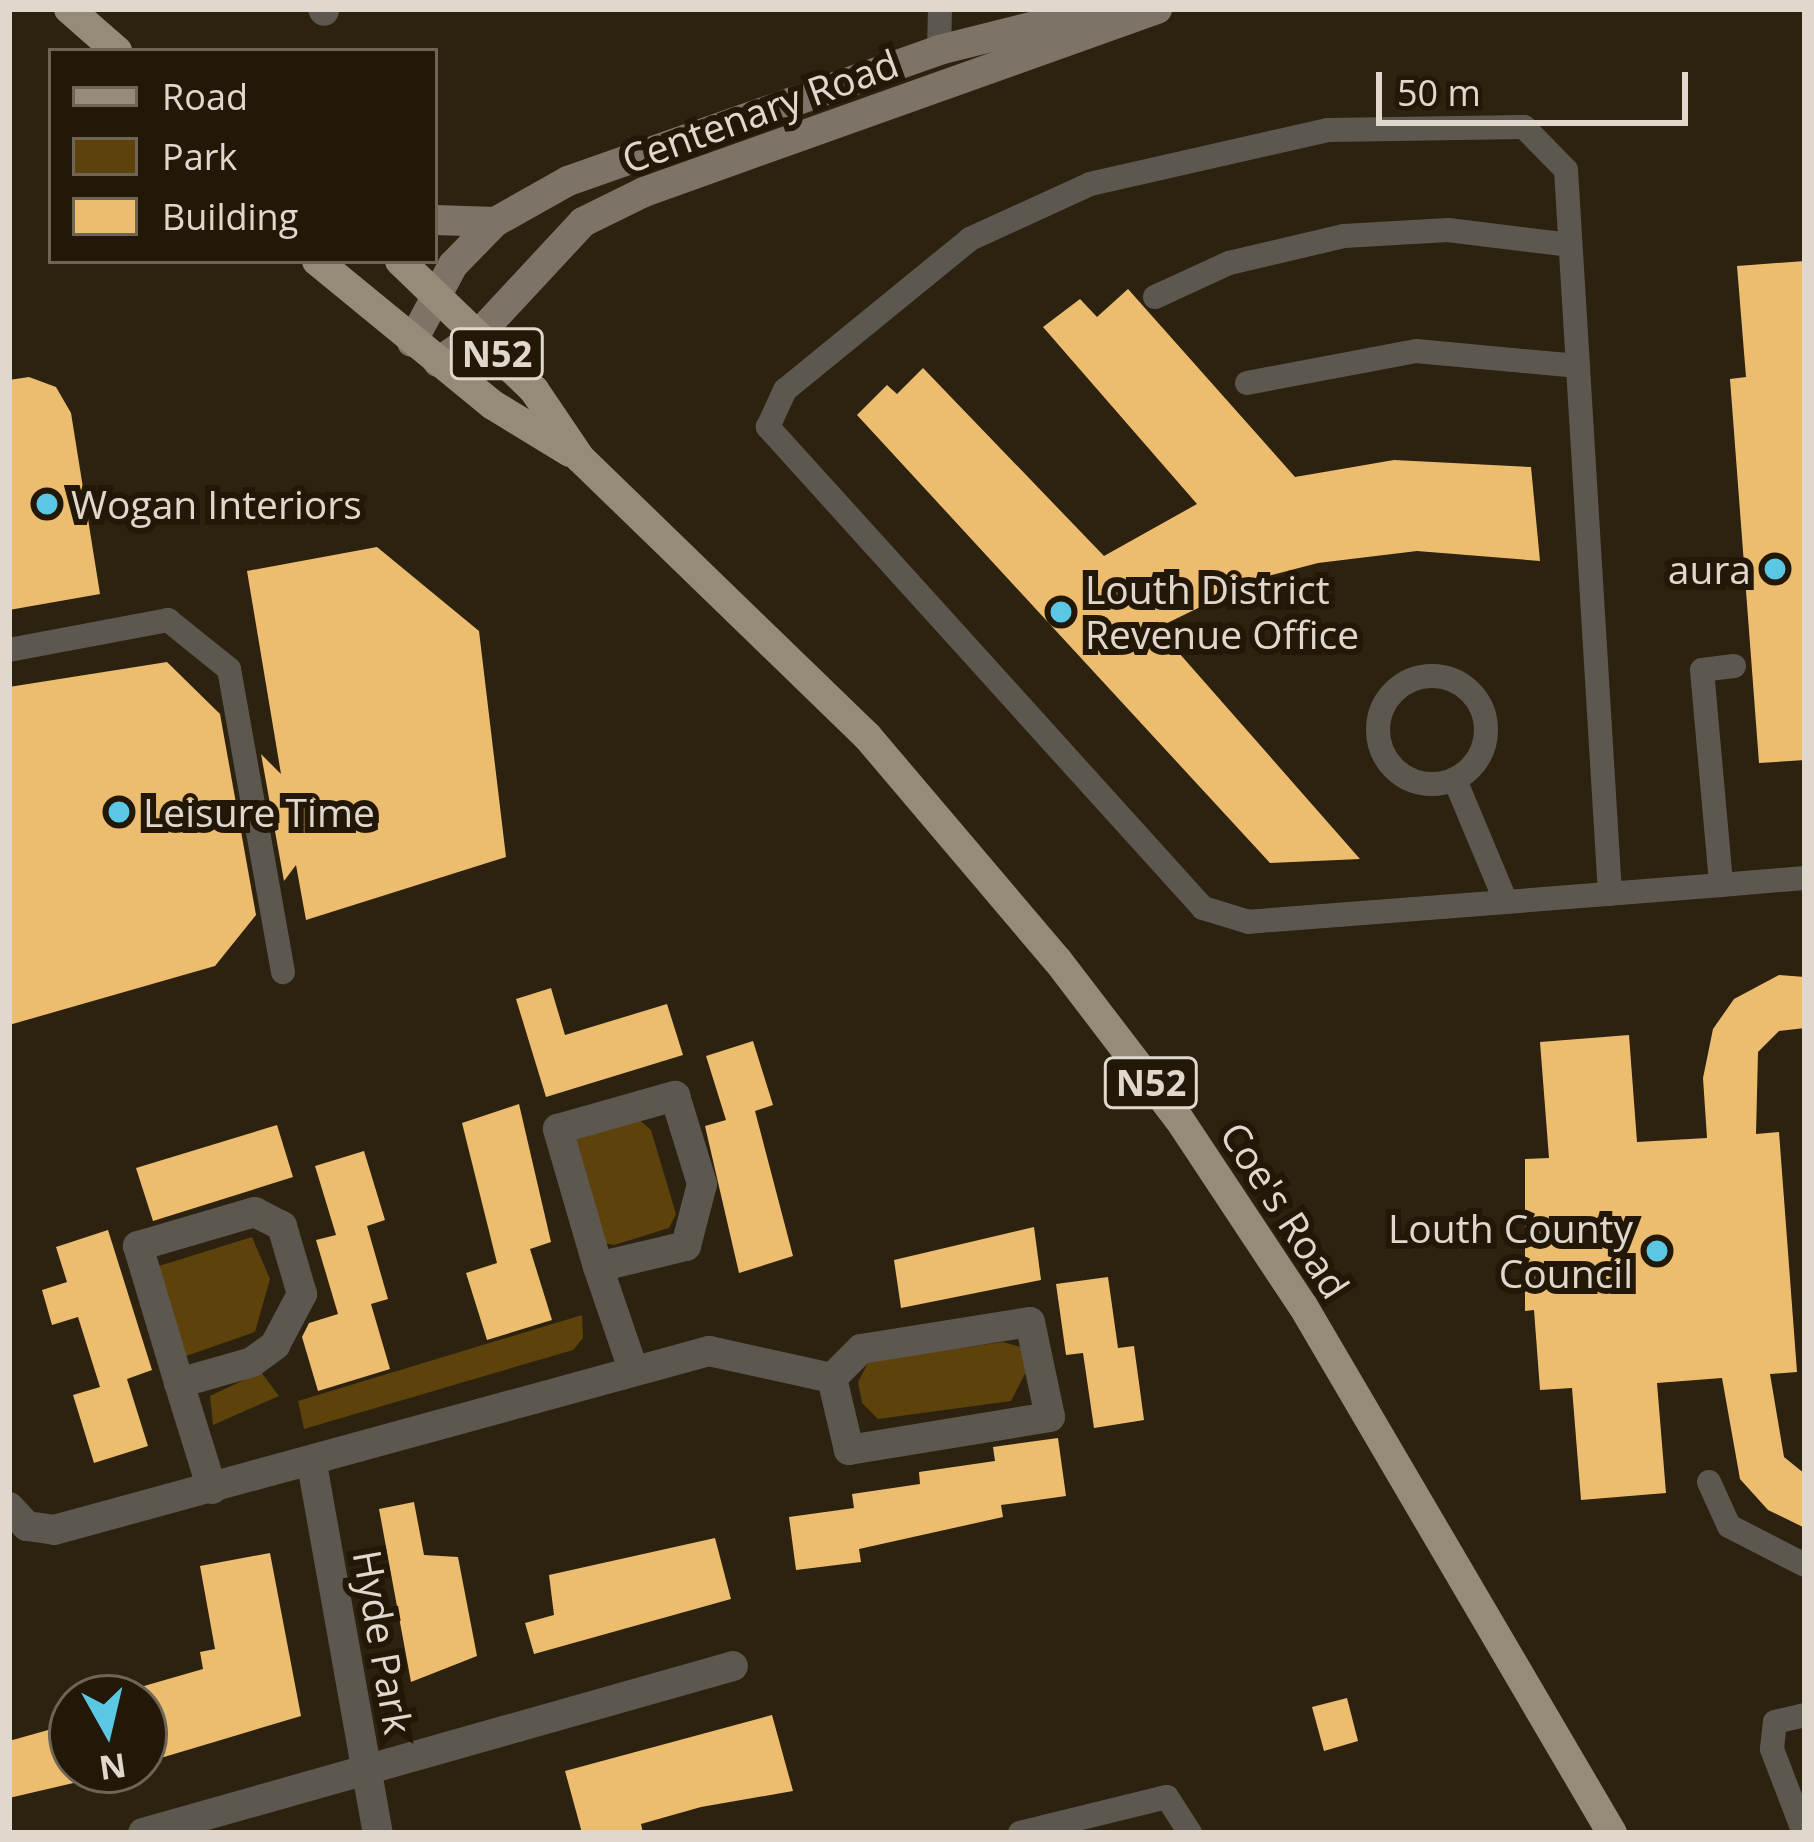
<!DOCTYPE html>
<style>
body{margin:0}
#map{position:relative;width:1814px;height:1842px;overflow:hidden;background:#2d2210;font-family:"Open Sans",sans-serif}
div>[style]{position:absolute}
.green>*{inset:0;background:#5e420b}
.building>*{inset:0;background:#edbd6f}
.lane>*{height:24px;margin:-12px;padding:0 12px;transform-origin:12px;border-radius:12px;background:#5d584f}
.lane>.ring{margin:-12px;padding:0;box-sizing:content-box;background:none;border:24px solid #5d584f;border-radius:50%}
.street>*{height:30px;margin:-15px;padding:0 15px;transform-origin:15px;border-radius:15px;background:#5d584f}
.secondary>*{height:30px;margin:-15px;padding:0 15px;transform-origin:15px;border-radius:15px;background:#7d7467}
.primary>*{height:30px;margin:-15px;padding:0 15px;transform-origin:15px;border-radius:15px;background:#968b79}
.dots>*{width:33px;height:33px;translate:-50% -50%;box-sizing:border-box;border:6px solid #231807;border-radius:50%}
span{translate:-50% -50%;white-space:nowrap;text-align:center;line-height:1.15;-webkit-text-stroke:12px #231807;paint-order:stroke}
.shield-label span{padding:3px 9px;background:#231807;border:3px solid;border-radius:9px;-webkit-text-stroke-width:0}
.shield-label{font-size:36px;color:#e0d8cd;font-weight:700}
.street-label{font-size:39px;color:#e0d8cd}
.poi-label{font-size:39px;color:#e0d8cd}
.left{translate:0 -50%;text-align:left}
.right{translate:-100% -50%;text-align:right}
.frame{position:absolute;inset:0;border:12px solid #e0d8cd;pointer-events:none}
.legend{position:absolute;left:48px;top:48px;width:390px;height:216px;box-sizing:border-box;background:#231807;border:3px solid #6f6556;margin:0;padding:15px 21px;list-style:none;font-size:36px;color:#e0d8cd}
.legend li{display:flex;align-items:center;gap:24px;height:60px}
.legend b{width:60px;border:3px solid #6f6556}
.north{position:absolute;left:48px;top:1674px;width:120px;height:120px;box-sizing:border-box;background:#231807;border:3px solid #6f6556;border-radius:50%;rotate:172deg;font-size:33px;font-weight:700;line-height:48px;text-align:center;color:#e0d8cd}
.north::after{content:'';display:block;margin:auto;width:42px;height:54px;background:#5ac8e5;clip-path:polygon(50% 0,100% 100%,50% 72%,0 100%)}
.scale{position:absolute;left:1376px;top:72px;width:312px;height:54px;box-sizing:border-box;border:6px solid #e0d8cd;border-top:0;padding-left:15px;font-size:36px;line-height:42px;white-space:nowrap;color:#e0d8cd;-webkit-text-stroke:9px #231807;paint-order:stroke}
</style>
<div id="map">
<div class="green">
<div style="clip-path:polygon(637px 1118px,651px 1130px,676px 1214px,669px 1228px,614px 1245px,605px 1243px,574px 1140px)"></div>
<div style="clip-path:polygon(252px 1237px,270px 1279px,255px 1332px,186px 1356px,159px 1266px)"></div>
<div style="clip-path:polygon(582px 1315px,583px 1338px,573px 1350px,304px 1429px,298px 1401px)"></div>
<div style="clip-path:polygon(1003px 1342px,1024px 1348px,1027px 1370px,1011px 1401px,878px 1419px,862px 1403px,858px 1382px,869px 1361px)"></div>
<div style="clip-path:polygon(261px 1372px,279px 1396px,213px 1425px,210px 1396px)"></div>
</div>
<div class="building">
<div style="clip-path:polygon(1805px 261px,1805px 760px,1759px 763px,1730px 379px,1746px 377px,1737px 266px)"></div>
<div style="clip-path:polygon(1128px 289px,1295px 477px,1394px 460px,1531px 467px,1540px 561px,1417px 551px,1318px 563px,1260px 578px,1157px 628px,1360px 859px,1270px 863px,857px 415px,887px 385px,897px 394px,923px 368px,1104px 556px,1197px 504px,1043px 327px,1080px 299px,1097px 317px)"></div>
<div style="clip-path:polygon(29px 377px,56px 387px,71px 413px,100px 594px,9px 610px,9px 380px)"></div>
<div style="clip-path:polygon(377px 547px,479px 631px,506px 857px,306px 920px,296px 865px,284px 881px,261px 754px,281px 774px,247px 571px)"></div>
<div style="clip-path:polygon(167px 662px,220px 714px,256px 915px,215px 966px,9px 1025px,9px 687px)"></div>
<div style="clip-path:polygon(1779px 975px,1805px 977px,1805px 1028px,1779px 1031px,1758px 1052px,1756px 1134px,1779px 1132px,1797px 1372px,1770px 1374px,1784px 1457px,1805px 1474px,1805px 1528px,1768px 1510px,1740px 1479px,1722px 1378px,1657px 1383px,1666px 1493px,1581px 1500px,1572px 1388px,1540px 1390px,1534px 1310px,1525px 1311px,1525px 1159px,1549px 1158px,1540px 1042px,1629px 1035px,1637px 1142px,1707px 1138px,1703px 1078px,1713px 1029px,1734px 999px)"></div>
<div style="clip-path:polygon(551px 988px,565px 1035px,667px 1004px,683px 1055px,546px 1097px,516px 999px)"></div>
<div style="clip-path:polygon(753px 1041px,773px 1105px,755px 1111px,793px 1256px,739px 1273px,705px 1126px,726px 1120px,706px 1056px)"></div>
<div style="clip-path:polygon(519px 1104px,551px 1242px,530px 1249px,552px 1320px,487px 1340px,466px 1273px,497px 1263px,462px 1123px)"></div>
<div style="clip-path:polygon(277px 1125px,293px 1177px,153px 1221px,136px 1168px)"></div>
<div style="clip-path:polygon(364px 1151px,385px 1220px,367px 1226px,388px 1299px,371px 1304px,390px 1369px,318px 1391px,302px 1337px,309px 1323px,338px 1314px,316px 1240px,336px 1235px,315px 1166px)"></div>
<div style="clip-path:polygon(1034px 1227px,1041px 1280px,901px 1308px,894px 1260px)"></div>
<div style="clip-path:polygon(108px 1230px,152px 1370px,127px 1379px,148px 1446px,94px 1463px,73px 1395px,100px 1387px,78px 1317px,52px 1325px,42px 1290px,67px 1282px,56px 1247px)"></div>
<div style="clip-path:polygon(1108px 1277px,1118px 1348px,1134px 1346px,1144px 1420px,1094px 1428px,1083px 1353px,1066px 1355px,1056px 1284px)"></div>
<div style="clip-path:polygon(1058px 1438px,1066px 1496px,1001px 1505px,1003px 1517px,859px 1549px,861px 1562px,796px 1570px,789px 1517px,854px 1508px,852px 1494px,920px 1484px,919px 1472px,995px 1461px,993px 1447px)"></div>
<div style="clip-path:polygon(414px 1502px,424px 1555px,458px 1557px,477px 1656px,411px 1682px,379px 1509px)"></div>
<div style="clip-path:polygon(715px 1538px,731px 1599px,534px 1654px,525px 1623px,554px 1615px,549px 1575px)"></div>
<div style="clip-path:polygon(270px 1553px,301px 1716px,144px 1763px,144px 1686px,203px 1669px,200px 1652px,215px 1649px,200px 1566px)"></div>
<div style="clip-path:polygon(1347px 1698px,1358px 1741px,1324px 1751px,1312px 1707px)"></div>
<div style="clip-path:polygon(772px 1715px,793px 1791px,701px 1807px,641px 1824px,643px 1833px,582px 1833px,565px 1771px)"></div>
<div style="clip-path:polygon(66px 1725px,82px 1781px,9px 1798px,9px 1741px)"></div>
</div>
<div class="lane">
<div style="left:939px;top:50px;width:41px;rotate:-88.6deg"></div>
<div style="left:1155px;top:297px;width:81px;rotate:-24.7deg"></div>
<div style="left:1229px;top:263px;width:118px;rotate:-13.2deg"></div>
<div style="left:1344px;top:236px;width:104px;rotate:-3.3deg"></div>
<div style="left:1448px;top:230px;width:123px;rotate:7deg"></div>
<div style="left:1247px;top:383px;width:172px;rotate:-10.7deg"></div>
<div style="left:1416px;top:351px;width:163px;rotate:5.3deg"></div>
<div style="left:9px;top:650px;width:162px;rotate:-10.7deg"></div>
<div style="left:168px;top:620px;width:78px;rotate:38.8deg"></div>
<div style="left:229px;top:669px;width:308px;rotate:79.9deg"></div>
<div style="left:1734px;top:666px;width:32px;rotate:173deg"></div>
<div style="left:1702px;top:670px;width:216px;rotate:84.9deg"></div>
<div style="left:1721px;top:885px;width:84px;rotate:-4.8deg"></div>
<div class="ring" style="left:1378px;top:676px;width:84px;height:84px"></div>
<div style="left:1455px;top:780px;width:132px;rotate:67.3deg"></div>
<div style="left:1506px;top:902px;width:216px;rotate:-4.5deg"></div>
<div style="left:1506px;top:902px;width:258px;rotate:175.6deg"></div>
<div style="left:1249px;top:922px;width:48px;rotate:-163.1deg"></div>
<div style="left:1203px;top:908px;width:649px;rotate:-132.13deg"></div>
<div style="left:768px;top:427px;width:41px;rotate:-65.3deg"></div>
<div style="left:785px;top:390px;width:239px;rotate:-39.2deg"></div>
<div style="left:970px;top:239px;width:132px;rotate:-24.6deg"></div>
<div style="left:1090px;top:184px;width:244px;rotate:-12.8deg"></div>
<div style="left:1328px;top:130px;width:196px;rotate:-0.9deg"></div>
<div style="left:1524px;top:127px;width:60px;rotate:45.7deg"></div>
<div style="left:1566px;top:170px;width:725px;rotate:86.52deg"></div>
<div style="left:1709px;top:1482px;width:48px;rotate:65.6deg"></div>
<div style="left:1729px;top:1526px;width:85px;rotate:27.2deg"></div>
<div style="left:1020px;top:1833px;width:151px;rotate:-13.8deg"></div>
<div style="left:1167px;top:1797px;width:43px;rotate:57.4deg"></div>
<div style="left:1804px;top:1833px;width:90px;rotate:-110.9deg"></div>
<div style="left:1772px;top:1749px;width:27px;rotate:-84deg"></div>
<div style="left:1775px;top:1722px;width:31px;rotate:-13deg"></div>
</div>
<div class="street">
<div style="left:323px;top:9px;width:2px;rotate:63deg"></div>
<div style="left:598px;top:1267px;width:144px;rotate:-106.2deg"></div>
<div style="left:558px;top:1129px;width:122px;rotate:-15.8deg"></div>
<div style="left:675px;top:1096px;width:92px;rotate:72.9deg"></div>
<div style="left:702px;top:1184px;width:64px;rotate:104.5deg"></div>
<div style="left:686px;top:1246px;width:90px;rotate:166.6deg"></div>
<div style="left:598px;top:1267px;width:108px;rotate:71.1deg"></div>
<div style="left:1030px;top:1322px;width:97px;rotate:78.1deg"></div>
<div style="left:1050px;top:1417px;width:204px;rotate:170.7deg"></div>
<div style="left:849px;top:1450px;width:74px;rotate:-103.3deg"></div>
<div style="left:832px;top:1378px;width:41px;rotate:-45deg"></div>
<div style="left:861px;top:1349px;width:171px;rotate:-9.1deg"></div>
<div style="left:179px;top:1383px;width:76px;rotate:-16deg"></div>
<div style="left:252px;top:1362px;width:29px;rotate:-36deg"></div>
<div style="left:275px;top:1345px;width:58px;rotate:-62.1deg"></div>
<div style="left:302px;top:1294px;width:71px;rotate:-106.4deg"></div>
<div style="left:282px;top:1226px;width:30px;rotate:-153deg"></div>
<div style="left:255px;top:1212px;width:122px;rotate:163.8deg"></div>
<div style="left:138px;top:1246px;width:143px;rotate:73.3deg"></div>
<div style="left:179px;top:1383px;width:111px;rotate:72.7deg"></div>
<div style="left:312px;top:1464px;width:375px;rotate:79.9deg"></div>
<div style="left:9px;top:1507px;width:26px;rotate:47deg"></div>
<div style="left:27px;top:1526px;width:27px;rotate:8deg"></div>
<div style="left:54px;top:1530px;width:679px;rotate:-15.28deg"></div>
<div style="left:709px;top:1351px;width:126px;rotate:12.4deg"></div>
<div style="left:143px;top:1833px;width:613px;rotate:-15.8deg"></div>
</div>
<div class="secondary">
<div style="left:435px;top:220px;width:60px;rotate:1.9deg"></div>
<div style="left:412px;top:342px;width:87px;rotate:-62deg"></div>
<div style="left:453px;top:265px;width:60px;rotate:-45.7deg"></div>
<div style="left:495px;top:222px;width:84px;rotate:-29.3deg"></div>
<div style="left:568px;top:181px;width:393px;rotate:-19.4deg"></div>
<div style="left:939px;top:50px;width:170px;rotate:-14deg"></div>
<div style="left:438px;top:362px;width:48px;rotate:-34deg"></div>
<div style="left:478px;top:335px;width:154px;rotate:-47.1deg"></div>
<div style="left:583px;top:222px;width:68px;rotate:-26.2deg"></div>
<div style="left:644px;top:192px;width:545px;rotate:-19.63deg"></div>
</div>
<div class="primary">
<div style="left:69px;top:9px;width:64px;rotate:41.2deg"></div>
<div style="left:317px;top:261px;width:227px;rotate:39.3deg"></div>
<div style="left:493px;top:405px;width:90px;rotate:31.4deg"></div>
<div style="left:400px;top:261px;width:186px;rotate:43.9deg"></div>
<div style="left:534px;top:390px;width:82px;rotate:55.9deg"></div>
<div style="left:580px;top:458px;width:400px;rotate:44.1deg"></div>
<div style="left:867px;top:736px;width:295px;rotate:49.7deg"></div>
<div style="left:1058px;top:961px;width:199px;rotate:52.6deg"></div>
<div style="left:1179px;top:1119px;width:224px;rotate:56.5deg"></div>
<div style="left:1303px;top:1306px;width:611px;rotate:59.62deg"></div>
</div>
<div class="dots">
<div style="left:47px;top:504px;background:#5ac8e5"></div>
<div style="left:1775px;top:569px;background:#5ac8e5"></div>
<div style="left:1061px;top:612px;background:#5ac8e5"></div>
<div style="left:119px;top:812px;background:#5ac8e5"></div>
<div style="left:1657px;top:1251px;background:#5ac8e5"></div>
</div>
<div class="shield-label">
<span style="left:497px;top:354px">N52</span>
<span style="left:1151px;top:1083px">N52</span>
</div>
<div class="street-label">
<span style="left:760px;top:111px;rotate:-20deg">Centenary Road</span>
<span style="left:1285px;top:1210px;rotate:57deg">Coe's Road</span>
<span style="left:383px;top:1642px;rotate:80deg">Hyde Park</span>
</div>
<div class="poi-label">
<span class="left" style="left:71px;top:504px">Wogan Interiors</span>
<span class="right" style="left:1751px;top:569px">aura</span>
<span class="left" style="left:1085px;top:612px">Louth District<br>Revenue Office</span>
<span class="left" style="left:143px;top:812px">Leisure Time</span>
<span class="right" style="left:1633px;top:1251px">Louth County<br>Council</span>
</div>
<div class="frame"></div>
<ul class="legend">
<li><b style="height:15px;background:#968b79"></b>Road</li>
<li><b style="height:33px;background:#5e420b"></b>Park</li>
<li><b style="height:33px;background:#edbd6f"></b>Building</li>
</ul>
<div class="north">N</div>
<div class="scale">50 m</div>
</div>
